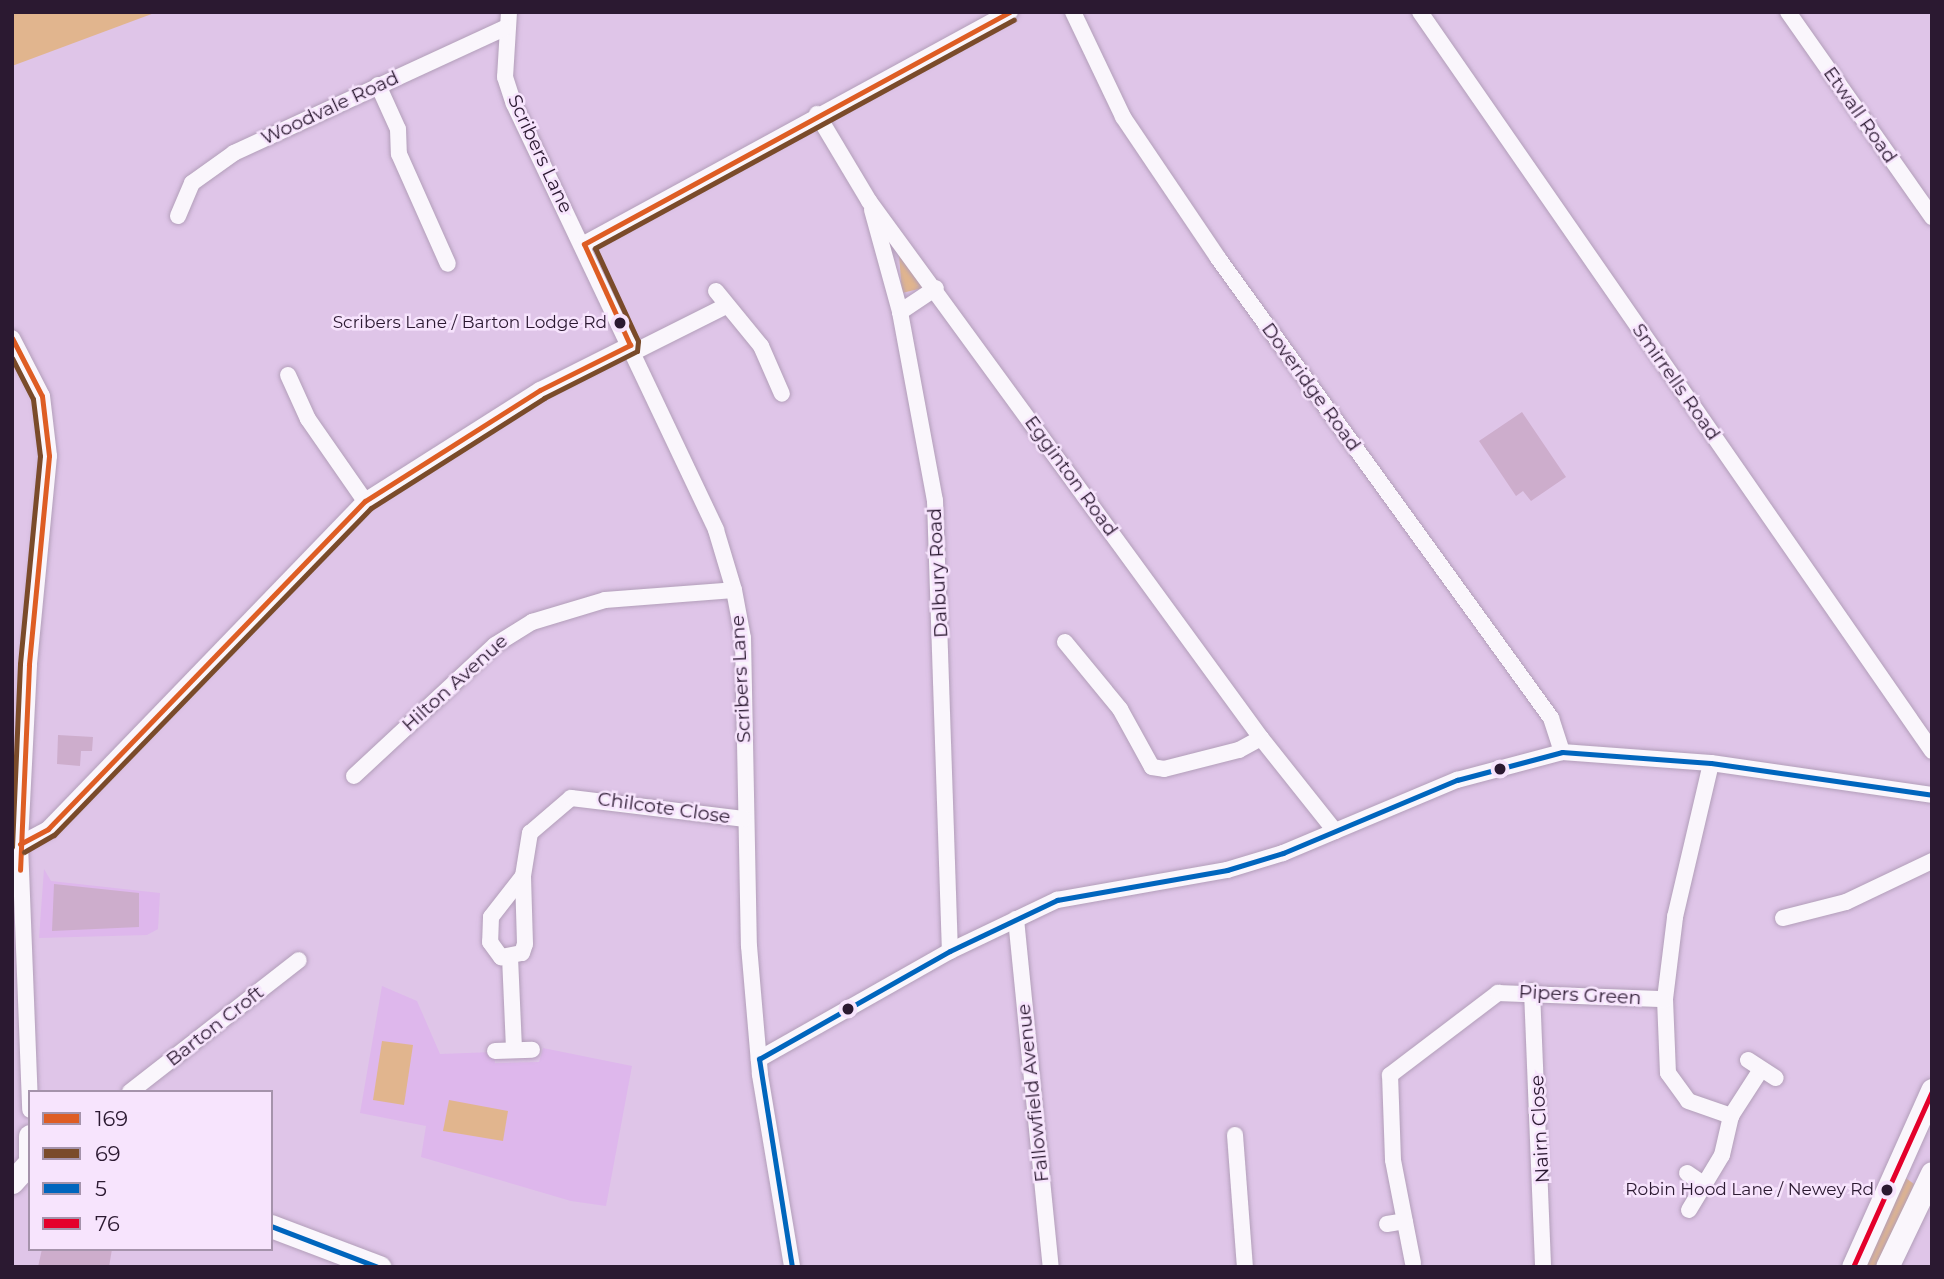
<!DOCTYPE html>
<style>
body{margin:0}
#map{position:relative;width:1944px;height:1279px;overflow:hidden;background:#dfc5e8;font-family:Montserrat,sans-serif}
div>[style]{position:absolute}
.built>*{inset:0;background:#deb7ec}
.green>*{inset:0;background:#e1b58e}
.building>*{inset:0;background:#cdadcc}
.roads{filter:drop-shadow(0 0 2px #b29eb9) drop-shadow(0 0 2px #b29eb9)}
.street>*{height:16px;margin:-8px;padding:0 8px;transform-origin:8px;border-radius:8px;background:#faf6fc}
.secondary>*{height:23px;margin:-11.5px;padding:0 11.5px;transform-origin:11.5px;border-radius:11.5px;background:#faf6fc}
.bus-1>*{height:5px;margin:-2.5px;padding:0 2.5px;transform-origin:2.5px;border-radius:2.5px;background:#de5d24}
.bus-2>*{height:5px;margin:-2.5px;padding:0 2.5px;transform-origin:2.5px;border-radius:2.5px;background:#7a4b2a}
.bus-3>*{height:5px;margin:-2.5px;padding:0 2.5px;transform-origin:2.5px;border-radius:2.5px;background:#0065bd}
.bus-4>*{height:5px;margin:-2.5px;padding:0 2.5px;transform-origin:2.5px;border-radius:2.5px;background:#e4002b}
.dots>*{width:19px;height:19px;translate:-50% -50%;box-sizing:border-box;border:4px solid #f7e4fd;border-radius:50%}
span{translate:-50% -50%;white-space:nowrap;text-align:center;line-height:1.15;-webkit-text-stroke:5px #f7e4fd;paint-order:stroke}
.bus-label{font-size:17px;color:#2b1931}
.right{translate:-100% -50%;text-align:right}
.street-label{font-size:19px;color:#2b1931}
.frame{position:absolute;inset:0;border:14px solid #2b1931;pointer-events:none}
.legend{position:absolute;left:28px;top:1090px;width:245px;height:161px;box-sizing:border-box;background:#f7e4fd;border:2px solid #a593ab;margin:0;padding:9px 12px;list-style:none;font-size:21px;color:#2b1931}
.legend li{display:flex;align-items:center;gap:14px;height:35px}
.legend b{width:35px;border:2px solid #a593ab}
</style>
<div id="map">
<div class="built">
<div style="clip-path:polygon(44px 869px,51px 881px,160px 893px,158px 929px,147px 935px,39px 938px)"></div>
<div style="clip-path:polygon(382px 986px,417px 1001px,440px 1054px,494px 1052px,495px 1063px,539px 1062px,543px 1048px,632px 1066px,606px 1206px,571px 1201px,421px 1157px,426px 1126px,360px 1113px)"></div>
</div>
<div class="green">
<div style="clip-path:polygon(12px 12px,157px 12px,12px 66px)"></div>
<div style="clip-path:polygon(899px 254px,927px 287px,902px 293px)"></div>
<div style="clip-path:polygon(382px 1041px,413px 1045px,404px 1105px,373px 1100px)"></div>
<div style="clip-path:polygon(449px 1100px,508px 1111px,503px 1141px,443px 1131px)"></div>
<div style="clip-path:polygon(1903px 1176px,1914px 1184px,1879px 1267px,1861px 1267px)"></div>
</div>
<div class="building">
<div style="clip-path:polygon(1522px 412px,1566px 477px,1531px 501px,1523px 491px,1516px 496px,1479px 441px)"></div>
<div style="clip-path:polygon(58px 735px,93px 737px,92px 751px,81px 751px,80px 766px,57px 764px)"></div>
<div style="clip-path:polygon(54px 884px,139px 893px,139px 927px,52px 931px)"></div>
<div style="clip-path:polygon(42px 1249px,112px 1249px,109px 1267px,38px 1267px)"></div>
</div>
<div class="roads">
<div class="street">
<div style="left:509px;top:12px;width:65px;rotate:93.5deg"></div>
<div style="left:505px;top:77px;width:28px;rotate:72deg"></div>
<div style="left:514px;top:104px;width:471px;rotate:64.6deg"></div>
<div style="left:716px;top:530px;width:63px;rotate:73.3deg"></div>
<div style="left:734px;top:590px;width:49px;rotate:79.4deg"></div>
<div style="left:743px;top:638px;width:308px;rotate:88.9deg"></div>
<div style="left:749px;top:946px;width:129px;rotate:85.1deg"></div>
<div style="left:760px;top:1075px;width:195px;rotate:80.5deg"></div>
<div style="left:1073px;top:12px;width:116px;rotate:64.5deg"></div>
<div style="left:1123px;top:117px;width:170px;rotate:56deg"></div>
<div style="left:1218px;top:258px;width:568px;rotate:54.1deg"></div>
<div style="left:1551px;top:718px;width:36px;rotate:72deg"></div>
<div style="left:1420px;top:12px;width:899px;rotate:55.28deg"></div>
<div style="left:1788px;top:12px;width:251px;rotate:54.9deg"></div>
<div style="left:378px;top:85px;width:48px;rotate:65.6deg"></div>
<div style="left:398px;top:129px;width:25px;rotate:88deg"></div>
<div style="left:399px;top:154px;width:120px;rotate:66deg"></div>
<div style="left:817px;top:114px;width:101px;rotate:59.1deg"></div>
<div style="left:869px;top:201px;width:665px;rotate:53.87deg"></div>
<div style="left:1261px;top:738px;width:119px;rotate:51.5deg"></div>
<div style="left:872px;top:210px;width:106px;rotate:74.6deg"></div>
<div style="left:900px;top:312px;width:192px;rotate:79.5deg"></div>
<div style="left:935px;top:501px;width:450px;rotate:88.1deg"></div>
<div style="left:178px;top:216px;width:36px;rotate:-67deg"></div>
<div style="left:192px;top:183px;width:52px;rotate:-35.5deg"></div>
<div style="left:234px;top:153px;width:298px;rotate:-24.8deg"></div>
<div style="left:584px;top:244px;width:485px;rotate:-28.6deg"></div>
<div style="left:716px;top:291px;width:71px;rotate:50.7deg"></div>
<div style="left:761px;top:346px;width:52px;rotate:66.4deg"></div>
<div style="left:900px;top:312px;width:43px;rotate:-33.7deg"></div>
<div style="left:12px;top:338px;width:65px;rotate:62.7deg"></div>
<div style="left:42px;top:396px;width:60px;rotate:83.3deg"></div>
<div style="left:49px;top:456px;width:210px;rotate:95.5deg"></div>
<div style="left:29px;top:665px;width:179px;rotate:92.9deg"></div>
<div style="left:20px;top:844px;width:266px;rotate:87.8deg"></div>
<div style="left:634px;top:352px;width:101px;rotate:-26.6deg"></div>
<div style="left:288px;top:375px;width:48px;rotate:65.6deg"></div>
<div style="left:308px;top:419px;width:100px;rotate:55.2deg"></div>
<div style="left:1065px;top:642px;width:87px;rotate:50.6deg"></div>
<div style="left:1120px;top:709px;width:66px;rotate:61.1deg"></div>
<div style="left:1152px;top:767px;width:12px;rotate:9deg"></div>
<div style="left:1164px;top:769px;width:77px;rotate:-14.2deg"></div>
<div style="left:1239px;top:750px;width:25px;rotate:-29deg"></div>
<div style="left:354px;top:776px;width:192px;rotate:-42.9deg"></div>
<div style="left:495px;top:645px;width:44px;rotate:-31.9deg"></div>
<div style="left:532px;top:622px;width:76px;rotate:-16.8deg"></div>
<div style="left:605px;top:600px;width:129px;rotate:-4.4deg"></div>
<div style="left:20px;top:844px;width:32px;rotate:-28deg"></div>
<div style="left:48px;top:829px;width:456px;rotate:-46deg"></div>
<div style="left:365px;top:501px;width:207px;rotate:-32.4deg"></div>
<div style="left:540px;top:390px;width:101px;rotate:-26.6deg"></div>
<div style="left:523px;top:876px;width:52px;rotate:128deg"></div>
<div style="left:491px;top:917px;width:25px;rotate:92deg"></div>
<div style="left:490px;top:942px;width:19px;rotate:54deg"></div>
<div style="left:501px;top:957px;width:21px;rotate:-11deg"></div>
<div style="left:522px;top:953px;width:9px;rotate:-72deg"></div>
<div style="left:525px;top:944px;width:68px;rotate:-91.7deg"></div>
<div style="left:523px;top:876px;width:44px;rotate:-80.8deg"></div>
<div style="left:530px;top:833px;width:54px;rotate:-40.5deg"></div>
<div style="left:571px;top:798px;width:174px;rotate:6.9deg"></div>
<div style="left:1783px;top:918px;width:65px;rotate:-14.3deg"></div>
<div style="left:1846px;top:902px;width:95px;rotate:-25.5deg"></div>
<div style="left:1016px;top:919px;width:350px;rotate:84.3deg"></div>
<div style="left:510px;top:957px;width:92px;rotate:87.5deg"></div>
<div style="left:1532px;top:991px;width:276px;rotate:87.7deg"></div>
<div style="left:1665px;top:999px;width:74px;rotate:87.7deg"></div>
<div style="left:1668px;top:1073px;width:34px;rotate:54deg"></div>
<div style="left:1688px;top:1101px;width:46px;rotate:19.2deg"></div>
<div style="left:1731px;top:1116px;width:54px;rotate:-57.2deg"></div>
<div style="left:495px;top:1051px;width:37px;rotate:-2deg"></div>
<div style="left:759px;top:1059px;width:219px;rotate:-29.5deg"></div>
<div style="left:950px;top:951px;width:119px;rotate:-25.5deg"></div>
<div style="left:1057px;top:900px;width:173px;rotate:-10deg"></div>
<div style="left:1227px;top:870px;width:59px;rotate:-16.9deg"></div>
<div style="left:1283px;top:853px;width:189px;rotate:-22.8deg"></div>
<div style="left:1457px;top:780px;width:109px;rotate:-14.9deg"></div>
<div style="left:1562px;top:752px;width:149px;rotate:4.2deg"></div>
<div style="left:1711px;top:763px;width:223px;rotate:8.2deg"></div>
<div style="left:1748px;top:1060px;width:33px;rotate:33deg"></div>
<div style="left:130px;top:1092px;width:214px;rotate:-38deg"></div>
<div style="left:1235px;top:1135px;width:132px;rotate:85.7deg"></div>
<div style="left:1687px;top:1173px;width:22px;rotate:34deg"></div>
<div style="left:1689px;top:1210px;width:64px;rotate:-59deg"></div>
<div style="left:1722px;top:1155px;width:40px;rotate:-77deg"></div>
<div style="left:1387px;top:1224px;width:18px;rotate:-9deg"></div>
<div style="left:1413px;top:1263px;width:105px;rotate:-101deg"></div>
<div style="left:1393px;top:1160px;width:85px;rotate:-92deg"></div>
<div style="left:1390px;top:1075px;width:136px;rotate:-37.2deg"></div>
<div style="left:1498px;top:993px;width:167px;rotate:2.1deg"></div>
<div style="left:1665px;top:999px;width:83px;rotate:-83deg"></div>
<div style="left:1675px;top:917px;width:158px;rotate:-76.8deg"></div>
</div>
<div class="secondary">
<div style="left:30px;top:1136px;width:20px;rotate:90deg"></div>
<div style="left:12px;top:1182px;width:27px;rotate:-48deg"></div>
<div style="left:271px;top:1226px;width:116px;rotate:20.8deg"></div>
<div style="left:1853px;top:1267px;width:194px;rotate:-65.9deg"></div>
<div style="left:1887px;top:1267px;width:104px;rotate:-64.4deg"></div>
</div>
</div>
<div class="bus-1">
<div style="left:584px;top:244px;width:485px;rotate:-28.6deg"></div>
<div style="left:584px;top:244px;width:111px;rotate:65.5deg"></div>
<div style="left:12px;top:338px;width:65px;rotate:62.7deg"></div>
<div style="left:42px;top:396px;width:60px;rotate:83.3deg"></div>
<div style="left:49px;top:456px;width:210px;rotate:95.5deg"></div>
<div style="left:29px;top:665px;width:205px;rotate:92.5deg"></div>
<div style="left:20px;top:844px;width:32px;rotate:-28deg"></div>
<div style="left:48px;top:829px;width:456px;rotate:-46deg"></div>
<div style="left:365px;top:501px;width:207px;rotate:-32.4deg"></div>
<div style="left:540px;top:390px;width:101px;rotate:-26.6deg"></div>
</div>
<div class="bus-2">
<div style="left:12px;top:358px;width:46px;rotate:62.9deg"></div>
<div style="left:33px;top:399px;width:57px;rotate:83deg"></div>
<div style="left:40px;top:456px;width:209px;rotate:95.5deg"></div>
<div style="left:20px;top:664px;width:183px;rotate:92.5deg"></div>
<div style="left:24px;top:852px;width:34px;rotate:-30deg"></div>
<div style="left:54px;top:835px;width:455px;rotate:-45.9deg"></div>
<div style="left:371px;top:508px;width:205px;rotate:-32.4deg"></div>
<div style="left:544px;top:398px;width:104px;rotate:-26.8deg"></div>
<div style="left:637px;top:351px;width:10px;rotate:-84deg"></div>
<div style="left:638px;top:341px;width:102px;rotate:-114.8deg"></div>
<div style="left:595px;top:248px;width:477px;rotate:-28.6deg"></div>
</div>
<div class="bus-3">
<div style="left:271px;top:1226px;width:115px;rotate:21deg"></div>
<div style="left:792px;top:1267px;width:211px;rotate:-99deg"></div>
<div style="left:759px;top:1059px;width:219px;rotate:-29.5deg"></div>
<div style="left:950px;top:951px;width:119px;rotate:-25.5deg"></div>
<div style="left:1057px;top:900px;width:173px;rotate:-10deg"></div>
<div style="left:1227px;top:870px;width:59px;rotate:-16.9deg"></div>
<div style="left:1283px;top:853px;width:189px;rotate:-22.8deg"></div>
<div style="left:1457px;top:780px;width:109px;rotate:-14.9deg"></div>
<div style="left:1562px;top:752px;width:149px;rotate:4.2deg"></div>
<div style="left:1711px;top:763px;width:223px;rotate:8.2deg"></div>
</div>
<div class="bus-4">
<div style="left:1853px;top:1267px;width:193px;rotate:-65.8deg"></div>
</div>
<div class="dots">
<div style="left:620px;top:323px;background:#2b1931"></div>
<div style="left:1500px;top:769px;background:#2b1931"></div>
<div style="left:848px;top:1009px;background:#2b1931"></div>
<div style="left:1887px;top:1190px;background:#2b1931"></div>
</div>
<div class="bus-label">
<span class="right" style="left:607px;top:323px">Scribers Lane / Barton Lodge Rd</span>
<span class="right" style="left:1874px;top:1190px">Robin Hood Lane / Newey Rd</span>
</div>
<div class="street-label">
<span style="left:330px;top:108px;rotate:-25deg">Woodvale Road</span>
<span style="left:1860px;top:115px;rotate:55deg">Etwall Road</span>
<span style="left:540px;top:154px;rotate:65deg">Scribers Lane</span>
<span style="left:1676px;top:382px;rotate:55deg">Smirrells Road</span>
<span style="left:1311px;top:387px;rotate:54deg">Doveridge Road</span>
<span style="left:1071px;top:476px;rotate:54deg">Egginton Road</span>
<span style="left:938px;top:573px;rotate:-93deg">Dalbury Road</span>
<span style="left:741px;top:679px;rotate:-93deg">Scribers Lane</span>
<span style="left:455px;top:683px;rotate:-42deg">Hilton Avenue</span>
<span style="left:664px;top:808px;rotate:8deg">Chilcote Close</span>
<span style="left:1580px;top:995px;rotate:3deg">Pipers Green</span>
<span style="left:215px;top:1026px;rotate:-38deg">Barton Croft</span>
<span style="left:1033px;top:1093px;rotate:-96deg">Fallowfield Avenue</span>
<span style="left:1540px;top:1129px;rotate:-93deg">Nairn Close</span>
</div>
<div class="frame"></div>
<ul class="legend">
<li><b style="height:9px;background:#de5d24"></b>169</li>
<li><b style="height:9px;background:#7a4b2a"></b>69</li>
<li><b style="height:9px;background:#0065bd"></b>5</li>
<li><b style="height:9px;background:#e4002b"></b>76</li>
</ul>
</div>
